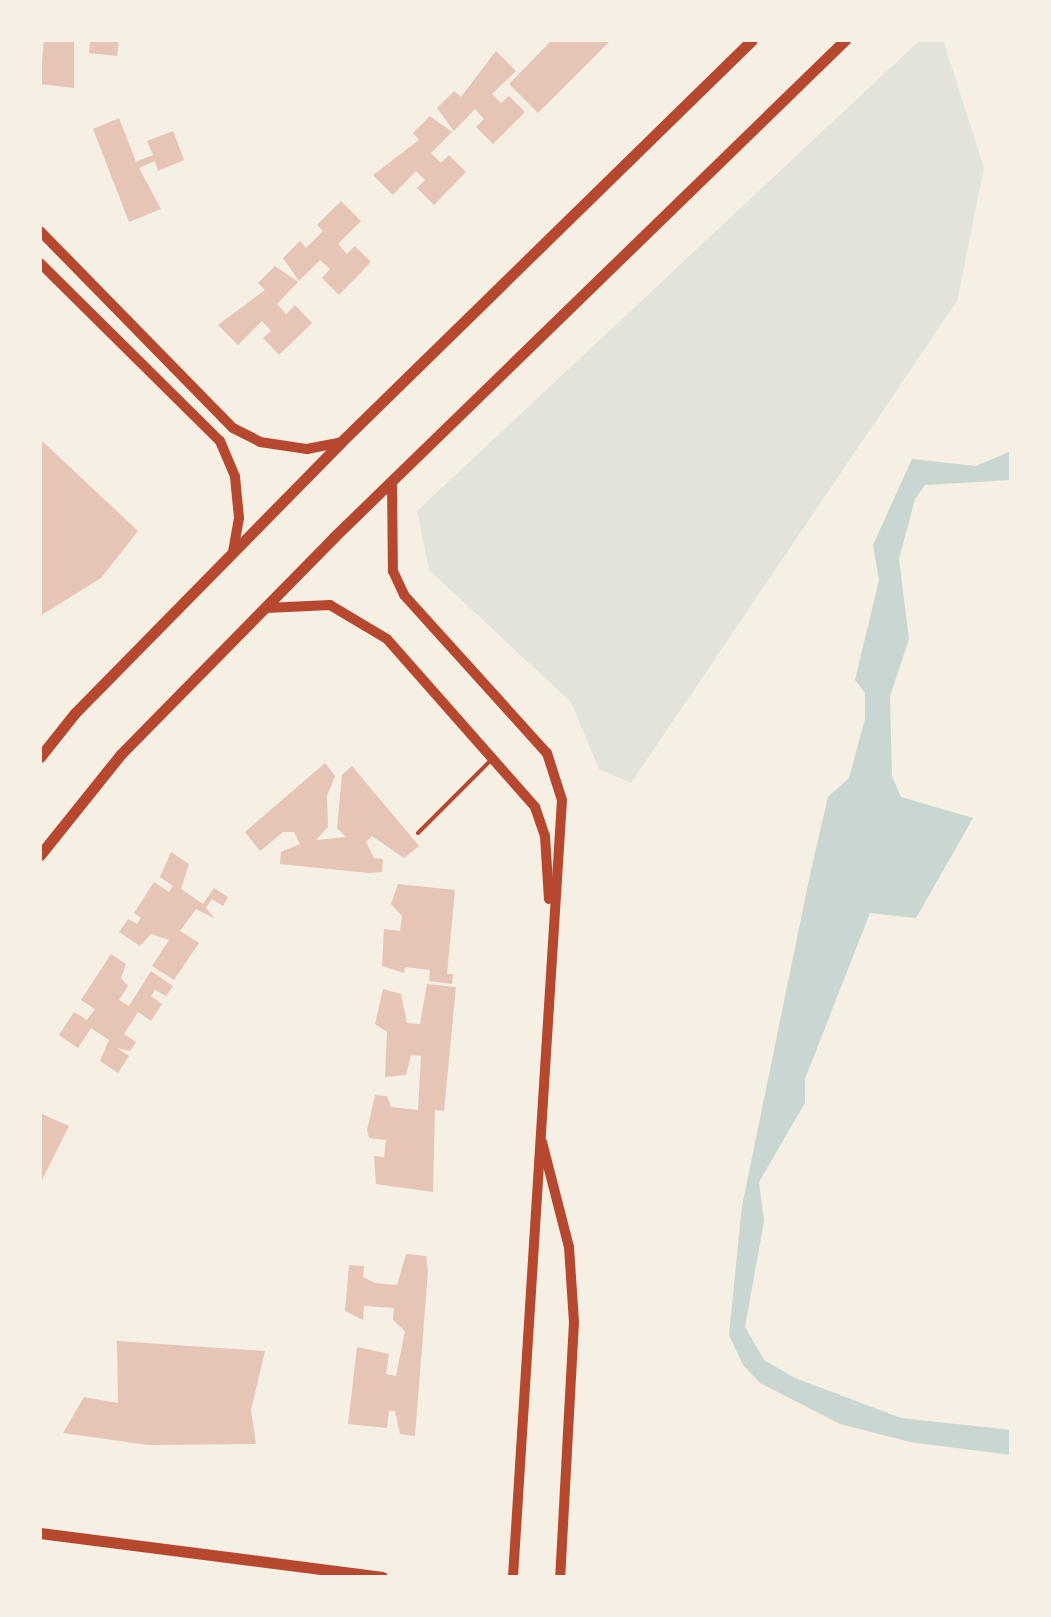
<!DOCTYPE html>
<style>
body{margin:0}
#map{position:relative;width:1051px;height:1617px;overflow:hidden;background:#f6efe4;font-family:"Open Sans",sans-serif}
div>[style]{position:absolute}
.green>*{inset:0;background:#e2e4dc}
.water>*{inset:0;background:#c9d6d2}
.building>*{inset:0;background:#e6c5b7}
.service>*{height:4px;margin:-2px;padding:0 2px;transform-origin:2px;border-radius:2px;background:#b5482f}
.tertiary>*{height:10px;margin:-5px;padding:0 5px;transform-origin:5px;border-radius:5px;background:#b5482f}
.secondary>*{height:11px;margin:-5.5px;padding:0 5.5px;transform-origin:5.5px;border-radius:5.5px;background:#b5482f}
span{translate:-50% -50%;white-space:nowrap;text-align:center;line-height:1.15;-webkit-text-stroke:9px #f6efe4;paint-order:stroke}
.frame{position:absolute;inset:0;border:42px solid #f6efe4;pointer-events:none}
</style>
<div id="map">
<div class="green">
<div style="clip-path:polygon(920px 40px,943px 40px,984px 168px,957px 301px,631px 783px,599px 769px,571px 702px,429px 570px,417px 511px)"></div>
</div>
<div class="water">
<div style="clip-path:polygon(1011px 451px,1011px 480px,925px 485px,915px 499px,899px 559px,909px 639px,890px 696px,892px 776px,901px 797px,973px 818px,916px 918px,870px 913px,805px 1079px,805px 1103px,759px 1182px,764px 1221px,745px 1327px,764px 1360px,795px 1378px,901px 1418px,1011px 1430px,1011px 1455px,910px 1442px,840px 1424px,760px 1383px,743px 1365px,729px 1335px,742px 1206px,811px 870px,828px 797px,849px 778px,865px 719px,865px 693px,855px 680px,879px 580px,873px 545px,912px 459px,976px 466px)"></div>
</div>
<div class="building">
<div style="clip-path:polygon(44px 40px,74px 40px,74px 88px,40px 84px)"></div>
<div style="clip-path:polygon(90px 40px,119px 40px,117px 56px,89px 53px)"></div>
<div style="clip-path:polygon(552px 40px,611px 40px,538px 113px,509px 84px)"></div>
<div style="clip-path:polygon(496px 51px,516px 71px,492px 94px,501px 103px,509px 96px,525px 112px,493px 144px,476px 127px,484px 119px,475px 109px,454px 131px,437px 108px,454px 91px,461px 97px)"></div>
<div style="clip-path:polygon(430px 116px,452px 132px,431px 153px,441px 163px,449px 155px,466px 172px,434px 205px,417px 188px,425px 180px,416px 171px,393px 195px,373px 175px,419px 140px,413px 133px)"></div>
<div style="clip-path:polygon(119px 118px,136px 162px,153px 155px,147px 141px,173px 131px,184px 160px,158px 171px,155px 161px,139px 168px,161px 209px,129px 222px,93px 129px)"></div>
<div style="clip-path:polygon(341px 201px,361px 221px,338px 244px,347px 254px,355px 246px,371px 262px,339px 295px,322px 278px,330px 269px,320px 260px,299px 281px,283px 258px,300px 241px,306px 248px,323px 231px,317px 225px)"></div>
<div style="clip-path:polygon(275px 266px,298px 282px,277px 304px,286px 314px,295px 305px,312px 323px,279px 355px,263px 338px,271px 331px,262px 321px,238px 345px,218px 325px,265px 290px,258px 283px)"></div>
<div style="clip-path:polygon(40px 439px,138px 531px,101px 578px,40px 616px)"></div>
<div style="clip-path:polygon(325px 763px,335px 776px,327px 796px,328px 827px,316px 840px,346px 837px,337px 828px,342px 775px,352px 766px,419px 846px,404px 858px,372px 836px,366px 842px,374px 858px,383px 859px,382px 872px,368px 873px,280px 864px,281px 852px,300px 844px,294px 832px,283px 832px,260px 851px,245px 832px)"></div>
<div style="clip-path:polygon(171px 852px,189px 864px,181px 889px,203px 904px,214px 888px,228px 897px,223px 906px,212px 899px,206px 908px,215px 919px,196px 909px,180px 931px,199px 943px,174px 980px,152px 966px,169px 940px,151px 934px,140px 946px,119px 932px,128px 919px,137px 924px,141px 918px,134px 913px,154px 882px,169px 892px,173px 886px,160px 877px)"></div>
<div style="clip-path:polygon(398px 884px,455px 890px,447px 974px,453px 974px,452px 984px,429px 981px,430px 970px,405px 967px,404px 973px,382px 966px,384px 929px,400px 931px,402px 916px,391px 904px)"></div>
<div style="clip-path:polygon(111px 954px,126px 964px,121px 978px,128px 986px,119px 1000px,129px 1006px,151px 971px,173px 986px,166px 996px,155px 990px,151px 996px,162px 1004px,151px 1021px,138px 1012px,124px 1034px,136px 1042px,130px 1051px,117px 1048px,129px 1056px,118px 1073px,100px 1061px,109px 1040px,91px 1028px,78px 1048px,59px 1035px,74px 1012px,87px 1020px,95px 1009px,81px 1000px)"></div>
<div style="clip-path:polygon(427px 984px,456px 987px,444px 1111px,435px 1110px,433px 1192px,376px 1184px,374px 1156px,384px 1157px,386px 1140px,369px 1138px,367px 1130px,375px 1095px,387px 1096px,391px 1107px,418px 1110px,421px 1056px,411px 1055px,406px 1075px,385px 1077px,387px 1032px,375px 1024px,383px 989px,401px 994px,407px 1023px,420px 1024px)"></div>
<div style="clip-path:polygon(42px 1114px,69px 1126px,40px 1184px,40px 1118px)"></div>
<div style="clip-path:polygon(406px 1254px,426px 1256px,428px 1271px,415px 1436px,400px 1434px,395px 1411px,389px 1411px,387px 1428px,348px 1424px,357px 1347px,389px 1354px,386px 1374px,396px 1376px,405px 1331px,393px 1320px,394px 1308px,364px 1306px,363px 1320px,345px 1311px,349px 1265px,364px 1266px,363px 1277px,375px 1283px,397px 1285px)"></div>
<div style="clip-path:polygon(117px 1341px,265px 1351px,251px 1410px,256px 1444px,148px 1445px,63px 1433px,84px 1397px,118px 1403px)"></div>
</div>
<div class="service">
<div style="left:418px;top:833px;width:100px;rotate:-45deg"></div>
</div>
<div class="tertiary">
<div style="left:40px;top:231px;width:276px;rotate:45.6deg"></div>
<div style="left:233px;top:428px;width:30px;rotate:27deg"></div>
<div style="left:260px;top:442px;width:48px;rotate:8.5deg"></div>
<div style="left:307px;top:449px;width:33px;rotate:-11deg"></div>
<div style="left:40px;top:263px;width:253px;rotate:44.7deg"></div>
<div style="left:220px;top:441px;width:39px;rotate:67deg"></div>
<div style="left:235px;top:477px;width:41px;rotate:84.4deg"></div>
<div style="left:239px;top:518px;width:35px;rotate:100deg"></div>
<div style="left:392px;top:482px;width:89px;rotate:89.4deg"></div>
<div style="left:393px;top:571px;width:26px;rotate:65deg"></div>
<div style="left:404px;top:595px;width:213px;rotate:47.9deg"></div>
<div style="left:547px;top:753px;width:49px;rotate:72.3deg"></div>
<div style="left:562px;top:800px;width:779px;rotate:93.61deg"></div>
<div style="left:266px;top:608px;width:64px;rotate:-2.7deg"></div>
<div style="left:330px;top:605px;width:66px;rotate:30.8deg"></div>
<div style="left:387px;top:639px;width:224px;rotate:48.6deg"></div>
<div style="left:535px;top:807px;width:31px;rotate:71deg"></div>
<div style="left:545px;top:836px;width:63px;rotate:86.4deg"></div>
<div style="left:542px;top:1142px;width:108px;rotate:75.6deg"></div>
<div style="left:569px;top:1247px;width:75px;rotate:86.2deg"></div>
<div style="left:574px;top:1322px;width:255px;rotate:93.1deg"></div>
</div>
<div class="secondary">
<div style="left:40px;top:757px;width:56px;rotate:-51.5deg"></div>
<div style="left:75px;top:713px;width:378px;rotate:-45.5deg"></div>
<div style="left:340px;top:443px;width:576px;rotate:-44.37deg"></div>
<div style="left:40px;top:855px;width:129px;rotate:-51.3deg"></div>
<div style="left:121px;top:754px;width:304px;rotate:-45.5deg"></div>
<div style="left:334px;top:537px;width:713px;rotate:-44.2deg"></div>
<div style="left:40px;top:1533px;width:345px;rotate:7.3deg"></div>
</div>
<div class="frame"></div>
</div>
